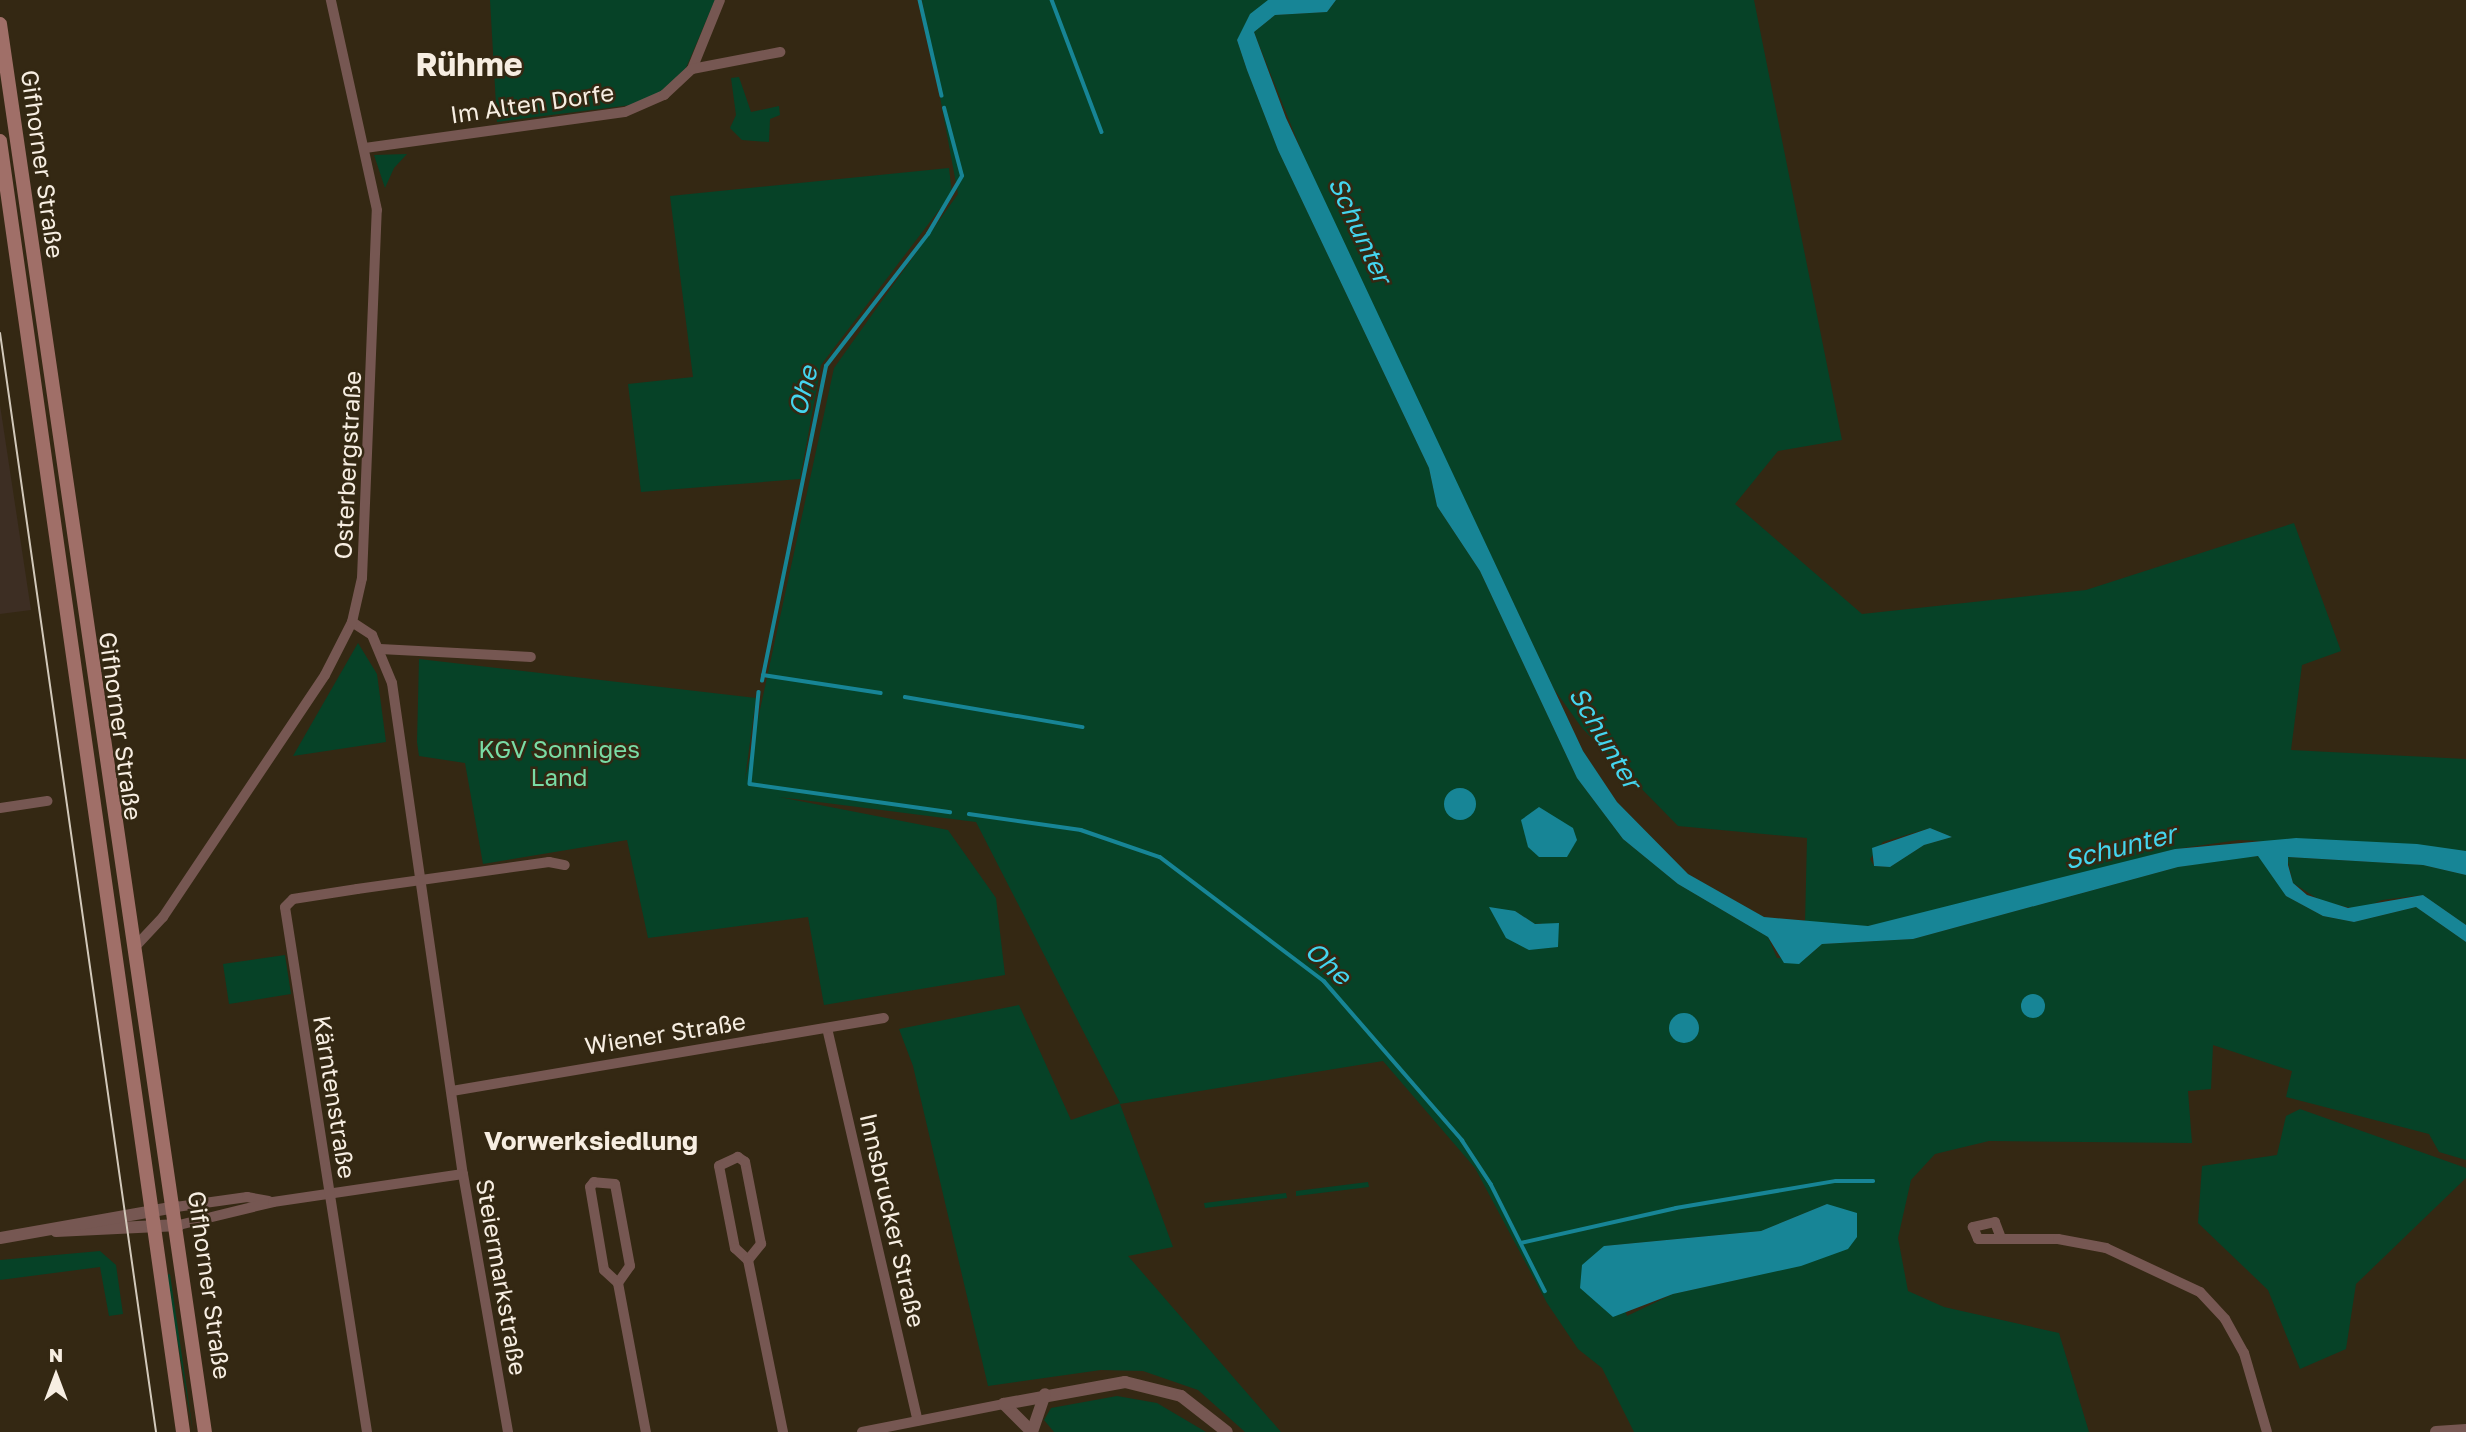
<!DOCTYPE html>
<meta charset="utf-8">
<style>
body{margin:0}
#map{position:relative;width:2466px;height:1432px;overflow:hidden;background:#342813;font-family:"Golos Text",sans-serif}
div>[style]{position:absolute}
.industrial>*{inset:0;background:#3d2e23}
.green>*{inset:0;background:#064227}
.water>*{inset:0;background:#178596}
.round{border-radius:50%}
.stream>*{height:3.5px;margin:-1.75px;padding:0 1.75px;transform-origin:1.75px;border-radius:1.75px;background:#178596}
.minor>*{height:10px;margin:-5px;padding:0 5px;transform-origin:5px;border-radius:5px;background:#765752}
.tertiary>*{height:12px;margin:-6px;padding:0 6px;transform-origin:6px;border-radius:6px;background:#765752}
.secondary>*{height:14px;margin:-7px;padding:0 7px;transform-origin:7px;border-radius:7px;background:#a06f68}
.tram>*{height:2px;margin:-1px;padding:0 1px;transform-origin:1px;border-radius:1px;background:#d2c9bb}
span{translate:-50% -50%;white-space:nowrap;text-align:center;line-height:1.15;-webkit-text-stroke:5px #342813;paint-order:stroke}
.street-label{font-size:24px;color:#f7eee2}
.park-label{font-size:24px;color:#79dca5}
.water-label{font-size:26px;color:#44d5ee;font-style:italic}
.neighbourhood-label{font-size:26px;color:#f7eee2;font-weight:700}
.district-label{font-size:32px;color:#f7eee2;font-weight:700}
.north{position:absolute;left:21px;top:1341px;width:70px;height:70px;-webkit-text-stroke:5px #342813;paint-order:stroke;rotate:0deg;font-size:19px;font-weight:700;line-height:28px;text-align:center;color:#f7eee2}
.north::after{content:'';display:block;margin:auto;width:24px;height:32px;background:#f7eee2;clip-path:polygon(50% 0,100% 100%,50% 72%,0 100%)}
</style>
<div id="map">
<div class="industrial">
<div style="clip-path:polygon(0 405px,31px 610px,0 614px)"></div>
</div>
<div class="green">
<div style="clip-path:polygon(490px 0,715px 0,686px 68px,656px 96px,631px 105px,497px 122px)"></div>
<div style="clip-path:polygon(evenodd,922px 0,1271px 0,1237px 40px,1247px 70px,1278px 150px,1429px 468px,1437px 506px,1480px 571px,1577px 778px,1623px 839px,1678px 884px,1768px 937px,1777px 958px,1805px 959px,1822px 944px,1913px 939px,2178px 867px,2243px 857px,2263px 856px,2286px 896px,2323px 916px,2354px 922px,2416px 907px,2466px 942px,2466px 1160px,2439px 1152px,2429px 1134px,2286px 1097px,2292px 1071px,2213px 1045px,2211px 1089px,2188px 1091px,2192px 1143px,1989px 1141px,1935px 1154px,1911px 1180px,1898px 1238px,1908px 1291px,1944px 1307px,2059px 1333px,2089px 1432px,1634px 1432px,1602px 1368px,1578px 1349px,1547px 1303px,1475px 1168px,1383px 1061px,1120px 1104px,1173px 1247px,1128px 1256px,1281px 1432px,1245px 1432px,1198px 1390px,1143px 1371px,1101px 1370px,988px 1386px,913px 1066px,899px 1029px,1019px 1005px,1071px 1120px,1120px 1103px,976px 822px,779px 797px,948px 830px,996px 898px,1005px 975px,824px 1005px,808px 917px,648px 938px,627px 840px,483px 864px,465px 763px,419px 756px,417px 742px,419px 659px,756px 698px,745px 779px,834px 368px,958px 194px,922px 0,1515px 911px,1535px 924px,1542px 923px,1506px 938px,1515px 911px,922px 0,1827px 1204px,1754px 1276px,1673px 1294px,1627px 1316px,1604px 1246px,1761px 1231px,1827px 1204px)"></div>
<div style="clip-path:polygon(evenodd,1336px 0,1754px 0,1842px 440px,1778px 451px,1735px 504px,1862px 614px,2086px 590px,2294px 523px,2341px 651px,2302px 665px,2291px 750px,2466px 759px,2466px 851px,2239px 840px,2175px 849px,1912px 918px,1868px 926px,1805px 924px,1807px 838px,1678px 826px,1582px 728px,1554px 689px,1313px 180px,1254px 32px,1275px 15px,1327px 12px,1336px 0,1930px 828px,1952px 837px,1924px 845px,1890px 867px,1874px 866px,1870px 859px,1883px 842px,1930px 828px)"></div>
<div style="clip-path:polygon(739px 77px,751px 112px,779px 106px,780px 115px,770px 119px,769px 142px,742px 140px,730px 128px,736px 115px,731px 78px)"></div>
<div style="clip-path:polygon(407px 154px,394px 168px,385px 188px,374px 155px)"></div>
<div style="clip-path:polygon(949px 168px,952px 193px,821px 365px,800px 479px,641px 492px,628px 384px,693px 377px,670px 196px)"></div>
<div style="clip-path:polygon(358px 643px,377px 674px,386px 742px,293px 756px)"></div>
<div style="clip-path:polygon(2287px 857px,2423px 865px,2466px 875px,2466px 925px,2423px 895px,2382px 900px,2360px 910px,2321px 901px,2293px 883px)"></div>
<div style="clip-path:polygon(285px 955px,291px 994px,229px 1004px,223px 964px)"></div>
<div style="clip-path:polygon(2300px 1109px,2466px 1168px,2466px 1178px,2356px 1284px,2346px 1349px,2300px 1369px,2268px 1290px,2198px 1223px,2202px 1166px,2277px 1155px,2286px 1116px)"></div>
<div style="clip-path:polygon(1368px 1182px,1369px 1187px,1296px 1196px,1296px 1191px)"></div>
<div style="clip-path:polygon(1286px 1193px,1287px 1198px,1205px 1208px,1204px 1203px)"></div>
<div style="clip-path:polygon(100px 1251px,116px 1265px,123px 1314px,109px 1316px,100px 1267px,0 1280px,0 1260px)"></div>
<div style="clip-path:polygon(170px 1274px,193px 1432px,166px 1275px)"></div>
<div style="clip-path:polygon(1117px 1396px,1157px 1403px,1206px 1432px,1054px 1432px,1044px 1420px,1051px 1408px)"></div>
</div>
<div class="water">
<div style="clip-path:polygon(1268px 0,1336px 0,1327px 12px,1275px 15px,1254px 32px,1286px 118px,1583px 751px,1617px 802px,1688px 874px,1764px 917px,1868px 926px,2175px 849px,2296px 838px,2417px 844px,2466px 851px,2466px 875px,2423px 865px,2288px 857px,2288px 865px,2293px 883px,2307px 895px,2348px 908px,2423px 895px,2466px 925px,2466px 942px,2416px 907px,2354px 922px,2323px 916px,2286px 896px,2258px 856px,2178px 867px,1913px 939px,1822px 944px,1799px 964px,1784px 963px,1768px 937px,1678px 884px,1623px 839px,1577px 778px,1480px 571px,1437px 506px,1429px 468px,1278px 150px,1247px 70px,1237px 40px,1250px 14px)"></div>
<div class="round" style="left:1444px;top:788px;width:32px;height:32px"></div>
<div style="clip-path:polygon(1539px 807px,1573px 828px,1577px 840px,1567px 857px,1539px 857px,1528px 847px,1521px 820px)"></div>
<div style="clip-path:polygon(1930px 828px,1952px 837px,1924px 845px,1890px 867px,1874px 866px,1872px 848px)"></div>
<div style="clip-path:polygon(1489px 907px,1515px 911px,1535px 924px,1559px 923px,1558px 947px,1529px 950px,1506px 938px)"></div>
<div class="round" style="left:2021px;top:994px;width:24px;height:24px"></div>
<div class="round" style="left:1669px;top:1013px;width:30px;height:30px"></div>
<div style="clip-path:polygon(1827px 1204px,1857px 1213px,1857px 1237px,1848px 1249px,1801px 1266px,1673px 1294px,1613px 1317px,1580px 1288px,1582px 1265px,1604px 1246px,1761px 1231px)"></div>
</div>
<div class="stream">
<div style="left:920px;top:0;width:98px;rotate:77.1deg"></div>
<div style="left:1052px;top:0;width:141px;rotate:69.3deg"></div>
<div style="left:763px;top:675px;width:119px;rotate:8.7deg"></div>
<div style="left:762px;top:681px;width:321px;rotate:-78.5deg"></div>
<div style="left:826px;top:366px;width:167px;rotate:-52.3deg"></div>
<div style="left:928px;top:234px;width:67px;rotate:-59.6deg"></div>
<div style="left:962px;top:176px;width:70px;rotate:-104.8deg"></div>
<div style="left:759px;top:692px;width:92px;rotate:95.6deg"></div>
<div style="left:750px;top:784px;width:202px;rotate:8deg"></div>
<div style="left:905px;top:697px;width:180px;rotate:9.6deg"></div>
<div style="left:969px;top:814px;width:113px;rotate:8.1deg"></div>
<div style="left:1081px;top:830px;width:83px;rotate:18.9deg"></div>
<div style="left:1160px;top:857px;width:206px;rotate:37.1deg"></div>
<div style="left:1324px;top:981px;width:211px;rotate:49deg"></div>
<div style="left:1462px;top:1140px;width:53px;rotate:56.6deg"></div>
<div style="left:1491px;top:1184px;width:120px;rotate:63.2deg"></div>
<div style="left:1521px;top:1243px;width:159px;rotate:-12.7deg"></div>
<div style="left:1676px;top:1208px;width:162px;rotate:-9.6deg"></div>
<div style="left:1836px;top:1181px;width:37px"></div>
</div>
<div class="minor">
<div style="left:692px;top:69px;width:74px;rotate:-67.9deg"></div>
<div style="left:365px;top:148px;width:262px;rotate:-7.9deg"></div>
<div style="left:625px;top:112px;width:43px;rotate:-23.6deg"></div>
<div style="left:664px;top:95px;width:38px;rotate:-43deg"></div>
<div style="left:692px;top:69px;width:90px;rotate:-10.9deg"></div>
<div style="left:352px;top:622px;width:24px;rotate:33deg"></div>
<div style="left:372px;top:635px;width:52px;rotate:67.4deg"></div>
<div style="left:392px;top:683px;width:496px;rotate:81.8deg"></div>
<div style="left:463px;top:1174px;width:262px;rotate:80.1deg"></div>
<div style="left:380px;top:649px;width:151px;rotate:3deg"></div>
<div style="left:0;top:808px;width:48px;rotate:-8.5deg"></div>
<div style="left:133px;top:949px;width:44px;rotate:-46.8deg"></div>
<div style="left:163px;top:917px;width:291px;rotate:-56.2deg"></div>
<div style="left:325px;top:675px;width:59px;rotate:-63deg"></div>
<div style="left:352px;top:622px;width:45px;rotate:-77.2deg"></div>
<div style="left:362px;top:578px;width:368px;rotate:-87.7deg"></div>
<div style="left:377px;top:210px;width:215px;rotate:-102.4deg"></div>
<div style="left:827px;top:1028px;width:403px;rotate:77deg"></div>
<div style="left:452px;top:1091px;width:438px;rotate:-9.6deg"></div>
<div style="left:176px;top:1207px;width:72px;rotate:-8deg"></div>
<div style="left:247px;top:1197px;width:22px;rotate:10deg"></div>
<div style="left:179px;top:1225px;width:97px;rotate:-13.7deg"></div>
<div style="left:273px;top:1202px;width:192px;rotate:-8.4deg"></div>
<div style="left:2001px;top:1238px;width:17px;rotate:-111deg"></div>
<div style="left:1995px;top:1222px;width:23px;rotate:167deg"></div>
<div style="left:1973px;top:1227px;width:13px;rotate:67deg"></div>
<div style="left:1978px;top:1239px;width:80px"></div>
<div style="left:2058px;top:1239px;width:49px;rotate:10.6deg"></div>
<div style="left:2106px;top:1248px;width:104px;rotate:25.1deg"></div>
<div style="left:2200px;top:1292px;width:37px;rotate:47deg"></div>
<div style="left:2225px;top:1319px;width:39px;rotate:61deg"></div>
<div style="left:2244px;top:1353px;width:82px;rotate:73.8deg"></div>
<div style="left:748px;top:1260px;width:21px;rotate:-51deg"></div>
<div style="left:761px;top:1244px;width:84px;rotate:-101deg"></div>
<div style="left:745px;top:1162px;width:9px;rotate:-144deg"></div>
<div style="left:738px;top:1157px;width:21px;rotate:155deg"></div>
<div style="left:719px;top:1166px;width:84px;rotate:79deg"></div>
<div style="left:735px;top:1248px;width:18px;rotate:43deg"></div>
<div style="left:748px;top:1260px;width:176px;rotate:78.5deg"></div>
<div style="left:618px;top:1283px;width:21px;rotate:-55deg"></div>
<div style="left:630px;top:1266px;width:83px;rotate:-100.4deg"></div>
<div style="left:615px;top:1184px;width:21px;rotate:-175deg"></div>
<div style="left:594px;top:1182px;width:6px;rotate:129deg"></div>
<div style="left:590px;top:1187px;width:84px;rotate:80.4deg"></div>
<div style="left:604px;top:1270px;width:19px;rotate:43deg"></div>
<div style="left:618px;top:1283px;width:152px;rotate:79.4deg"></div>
<div style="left:367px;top:1432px;width:531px;rotate:-98.88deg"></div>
<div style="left:285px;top:907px;width:11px;rotate:-45deg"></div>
<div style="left:293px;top:899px;width:65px;rotate:-8.9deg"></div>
<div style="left:357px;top:889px;width:194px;rotate:-8deg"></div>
<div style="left:549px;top:862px;width:16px;rotate:11deg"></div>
<div style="left:862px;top:1432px;width:145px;rotate:-11.2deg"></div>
</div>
<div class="tertiary">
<div style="left:56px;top:1231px;width:123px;rotate:-2.8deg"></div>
<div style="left:0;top:1238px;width:179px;rotate:-10deg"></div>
<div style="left:1032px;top:1432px;width:40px;rotate:-135deg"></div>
<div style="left:1004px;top:1404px;width:123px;rotate:-10.3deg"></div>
<div style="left:1125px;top:1382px;width:58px;rotate:14deg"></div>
<div style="left:1181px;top:1396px;width:58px;rotate:38deg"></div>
<div style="left:1032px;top:1432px;width:40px;rotate:-71.1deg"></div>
<div style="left:2436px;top:1432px;width:30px;rotate:-4deg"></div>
</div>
<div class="secondary">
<div style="left:0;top:24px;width:1423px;rotate:81.72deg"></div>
<div style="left:0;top:141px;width:1304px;rotate:81.93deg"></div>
</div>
<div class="tram">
<div style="left:0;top:333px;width:1110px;rotate:81.92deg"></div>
</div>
<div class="street-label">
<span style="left:532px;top:103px;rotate:-8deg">Im Alten Dorfe</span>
<span style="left:43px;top:164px;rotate:82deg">Gifhorner Straße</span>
<span style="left:347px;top:465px;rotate:-87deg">Osterbergstraße</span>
<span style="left:121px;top:726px;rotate:82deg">Gifhorner Straße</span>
<span style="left:665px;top:1033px;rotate:-9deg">Wiener Straße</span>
<span style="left:335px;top:1097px;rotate:81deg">Kärntenstraße</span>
<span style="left:893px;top:1220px;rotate:77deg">Innsbrucker Straße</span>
<span style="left:502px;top:1277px;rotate:80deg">Steiermarkstraße</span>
<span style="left:210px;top:1285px;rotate:82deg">Gifhorner Straße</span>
</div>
<div class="park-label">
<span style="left:559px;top:763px">KGV Sonniges<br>Land</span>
</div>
<div class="water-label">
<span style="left:1360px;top:230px;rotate:65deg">Schunter</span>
<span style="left:803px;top:391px;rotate:-76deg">Ohe</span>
<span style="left:1605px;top:738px;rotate:59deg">Schunter</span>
<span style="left:2120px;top:847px;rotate:-14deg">Schunter</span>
<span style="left:1328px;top:963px;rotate:42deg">Ohe</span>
</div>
<div class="neighbourhood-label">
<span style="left:591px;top:1141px">Vorwerksiedlung</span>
</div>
<div class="district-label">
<span style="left:469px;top:64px">Rühme</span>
</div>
<div class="north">N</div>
</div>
